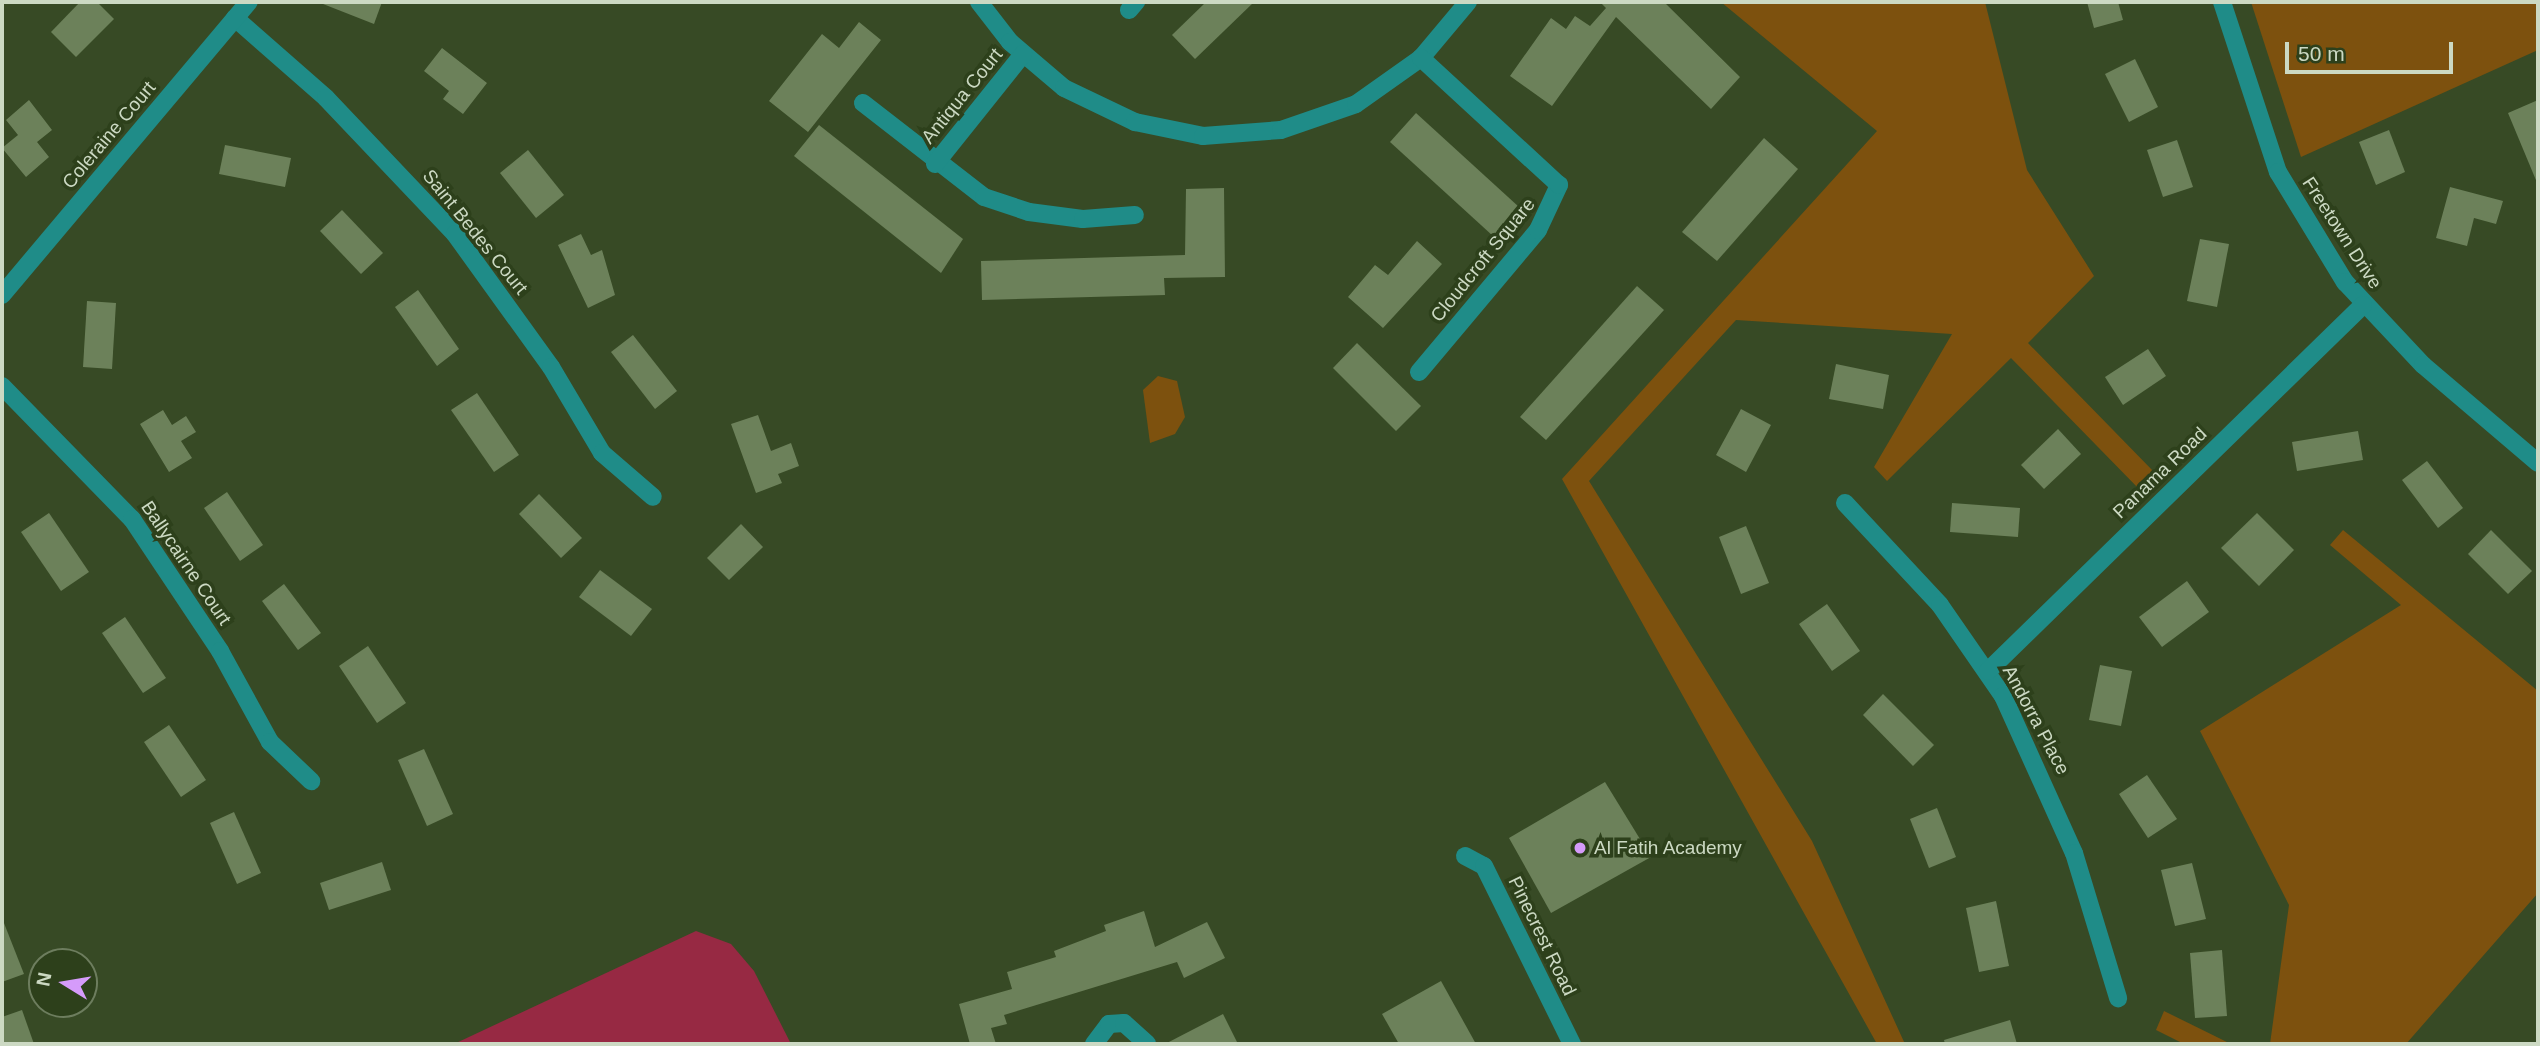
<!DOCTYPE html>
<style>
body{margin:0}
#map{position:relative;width:2540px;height:1046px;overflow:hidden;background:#374a25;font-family:Arial,sans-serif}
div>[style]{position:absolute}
.green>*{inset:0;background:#7d510e}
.water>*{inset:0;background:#972943}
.building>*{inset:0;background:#6c815a}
.minor>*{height:18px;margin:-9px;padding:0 9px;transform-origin:9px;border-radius:9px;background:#1f8c88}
.dots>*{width:19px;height:19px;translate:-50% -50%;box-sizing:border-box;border:4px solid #2d401b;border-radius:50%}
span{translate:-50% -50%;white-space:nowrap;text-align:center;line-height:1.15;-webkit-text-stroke:7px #2d401b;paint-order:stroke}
.street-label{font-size:19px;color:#ccd9c3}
.poi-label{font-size:19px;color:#ccd9c3}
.left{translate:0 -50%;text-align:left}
.frame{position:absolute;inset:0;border:4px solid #ccd9c3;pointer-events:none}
.north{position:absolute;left:28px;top:948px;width:70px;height:70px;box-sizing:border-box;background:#2d401b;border:2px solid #6d7d5e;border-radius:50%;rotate:281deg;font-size:19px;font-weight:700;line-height:28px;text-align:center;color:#ccd9c3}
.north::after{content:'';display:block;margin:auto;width:24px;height:32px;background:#d59bfa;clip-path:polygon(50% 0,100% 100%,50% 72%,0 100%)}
.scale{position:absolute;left:2285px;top:42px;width:168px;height:32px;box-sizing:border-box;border:4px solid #ccd9c3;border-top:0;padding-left:9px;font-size:21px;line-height:24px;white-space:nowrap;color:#ccd9c3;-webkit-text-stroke:5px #2d401b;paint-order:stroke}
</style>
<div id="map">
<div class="green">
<div style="clip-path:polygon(1721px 2px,1985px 2px,2027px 170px,2094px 276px,2028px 343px,2155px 473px,2139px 489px,2011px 358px,1887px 481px,1874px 467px,1952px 334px,1736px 320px,1589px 481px,1812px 841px,1905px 1044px,1877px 1044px,1562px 479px,1877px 131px)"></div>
<div style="clip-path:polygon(2251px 2px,2538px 2px,2538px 50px,2301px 157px)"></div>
<div style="clip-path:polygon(1158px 376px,1177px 381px,1185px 417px,1175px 434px,1150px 443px,1143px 390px)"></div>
<div style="clip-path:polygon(2343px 530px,2538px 691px,2538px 893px,2406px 1044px,2270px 1044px,2289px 905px,2200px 731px,2401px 605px,2330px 545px)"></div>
<div style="clip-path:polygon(2164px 1011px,2231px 1044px,2184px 1044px,2156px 1030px)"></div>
</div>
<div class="water">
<div style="clip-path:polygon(696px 931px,731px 944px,754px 971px,791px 1044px,454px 1044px)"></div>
</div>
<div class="building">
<div style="clip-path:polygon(80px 2px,97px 2px,114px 19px,76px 57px,51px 32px)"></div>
<div style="clip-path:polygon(318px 2px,382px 2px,374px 24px)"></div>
<div style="clip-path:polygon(1206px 2px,1254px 2px,1195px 59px,1172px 35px)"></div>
<div style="clip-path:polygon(1600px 2px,1664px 2px,1740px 77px,1711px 109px,1616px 17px,1552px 106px,1510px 76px,1551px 18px,1566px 29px,1575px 16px,1590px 26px,1606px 8px)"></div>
<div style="clip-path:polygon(2087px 2px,2118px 2px,2123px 20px,2094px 28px)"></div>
<div style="clip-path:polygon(859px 22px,881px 40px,808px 132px,769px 101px,822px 34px,839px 48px)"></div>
<div style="clip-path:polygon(442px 48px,487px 83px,463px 114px,443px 99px,449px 91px,424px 71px)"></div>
<div style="clip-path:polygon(2135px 59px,2158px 107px,2129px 122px,2105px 74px)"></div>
<div style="clip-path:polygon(29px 100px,52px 130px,37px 142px,49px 157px,26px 177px,2px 148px,18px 135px,6px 120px)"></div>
<div style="clip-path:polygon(2538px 100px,2538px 185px,2508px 113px)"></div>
<div style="clip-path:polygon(1416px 113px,1519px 207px,1493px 236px,1390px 142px)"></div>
<div style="clip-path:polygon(819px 125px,963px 239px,941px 273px,794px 156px)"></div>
<div style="clip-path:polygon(2389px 130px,2405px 172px,2376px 185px,2359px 142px)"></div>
<div style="clip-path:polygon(1764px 138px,1798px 169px,1717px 261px,1682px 232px)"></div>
<div style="clip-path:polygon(2177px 140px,2193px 187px,2163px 197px,2147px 150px)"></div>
<div style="clip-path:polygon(225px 145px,291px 158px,285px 187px,219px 174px)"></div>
<div style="clip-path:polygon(528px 150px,564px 195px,536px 218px,500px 173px)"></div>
<div style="clip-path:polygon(2450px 187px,2503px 201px,2496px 224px,2474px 218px,2467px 246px,2436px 238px)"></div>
<div style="clip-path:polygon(1224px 188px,1225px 277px,1164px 278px,1165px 295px,982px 300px,981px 261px,1185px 255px,1186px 189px)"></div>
<div style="clip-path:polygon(342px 210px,383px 253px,361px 274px,320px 231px)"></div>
<div style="clip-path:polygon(581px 234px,591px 255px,602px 250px,615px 295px,588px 308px,558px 245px)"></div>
<div style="clip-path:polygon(2200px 239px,2229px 244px,2217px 307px,2187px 301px)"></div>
<div style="clip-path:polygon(1417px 241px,1442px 264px,1383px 328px,1348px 297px,1375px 265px,1388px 275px)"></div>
<div style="clip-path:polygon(1637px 286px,1664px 310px,1546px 440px,1520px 417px)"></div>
<div style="clip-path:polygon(418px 290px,459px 349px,437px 366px,395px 307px)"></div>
<div style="clip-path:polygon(87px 301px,116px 303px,112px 369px,83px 367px)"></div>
<div style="clip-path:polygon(633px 335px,677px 391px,655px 409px,611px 352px)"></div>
<div style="clip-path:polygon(1357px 343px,1421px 406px,1396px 431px,1333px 368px)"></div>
<div style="clip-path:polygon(2148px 349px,2166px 376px,2123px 405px,2105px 377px)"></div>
<div style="clip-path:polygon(1836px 364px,1889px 375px,1883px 409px,1829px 399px)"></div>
<div style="clip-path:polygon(477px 393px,519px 455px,494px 472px,451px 410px)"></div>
<div style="clip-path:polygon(1741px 409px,1771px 425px,1746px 472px,1716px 455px)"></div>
<div style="clip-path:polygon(163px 410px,172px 425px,186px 416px,196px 432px,181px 441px,192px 458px,169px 472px,140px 424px)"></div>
<div style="clip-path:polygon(758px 415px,771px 451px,791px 443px,799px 466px,778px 474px,782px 483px,756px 493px,731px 424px)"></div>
<div style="clip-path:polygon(2058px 429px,2081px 454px,2044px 489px,2021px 465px)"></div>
<div style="clip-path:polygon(2358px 431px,2363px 460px,2297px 471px,2292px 442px)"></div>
<div style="clip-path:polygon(2427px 461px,2463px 508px,2438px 528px,2402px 480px)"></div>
<div style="clip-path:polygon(227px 492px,263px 545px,240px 561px,204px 508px)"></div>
<div style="clip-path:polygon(539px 494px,582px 538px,561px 558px,519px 514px)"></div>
<div style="clip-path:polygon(1952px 503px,2020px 508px,2018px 537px,1950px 532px)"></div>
<div style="clip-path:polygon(49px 513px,89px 572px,61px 591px,21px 532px)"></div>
<div style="clip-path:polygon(2257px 513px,2294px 550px,2259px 586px,2221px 548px)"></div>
<div style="clip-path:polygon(741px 524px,763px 547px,729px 580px,707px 558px)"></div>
<div style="clip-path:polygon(1746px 526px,1769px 583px,1741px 594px,1719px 537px)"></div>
<div style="clip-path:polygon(2491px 530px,2532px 571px,2508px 594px,2468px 554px)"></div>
<div style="clip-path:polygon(600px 570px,652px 609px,631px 636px,579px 597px)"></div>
<div style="clip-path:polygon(2187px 581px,2209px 612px,2162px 647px,2139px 617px)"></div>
<div style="clip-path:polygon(284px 584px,321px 633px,298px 650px,262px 601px)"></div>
<div style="clip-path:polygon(1827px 604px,1860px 651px,1832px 671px,1799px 624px)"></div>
<div style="clip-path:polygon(125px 617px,166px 678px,143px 693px,102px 633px)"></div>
<div style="clip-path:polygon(368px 646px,406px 703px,377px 723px,339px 666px)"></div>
<div style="clip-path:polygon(2100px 665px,2132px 671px,2121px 726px,2089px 720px)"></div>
<div style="clip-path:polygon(1883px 694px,1934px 745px,1913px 766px,1863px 715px)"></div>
<div style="clip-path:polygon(169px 725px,206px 780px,181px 797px,144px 742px)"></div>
<div style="clip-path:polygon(424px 749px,453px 814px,427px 826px,398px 760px)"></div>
<div style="clip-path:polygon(2147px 775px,2177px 819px,2148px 838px,2119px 794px)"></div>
<div style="clip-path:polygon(1605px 782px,1651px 857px,1551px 913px,1509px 838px)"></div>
<div style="clip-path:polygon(1937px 808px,1956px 857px,1929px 868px,1910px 819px)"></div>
<div style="clip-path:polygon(234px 812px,261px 873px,237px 884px,210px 823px)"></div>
<div style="clip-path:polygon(382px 862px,391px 890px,329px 910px,320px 883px)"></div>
<div style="clip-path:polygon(2192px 863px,2206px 919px,2175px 926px,2161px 870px)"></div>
<div style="clip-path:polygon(1996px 901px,2009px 966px,1979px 972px,1966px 908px)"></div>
<div style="clip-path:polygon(1144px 911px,1155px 947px,1207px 922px,1225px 958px,1184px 978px,1177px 962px,1004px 1015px,1007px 1024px,991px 1028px,996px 1044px,970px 1044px,959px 1004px,1012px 989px,1007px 972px,1056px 957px,1054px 951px,1106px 931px,1104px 925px)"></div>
<div style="clip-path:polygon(2px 918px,24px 974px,2px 982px)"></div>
<div style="clip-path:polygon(2222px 950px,2227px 1016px,2195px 1018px,2190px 953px)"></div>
<div style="clip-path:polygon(1441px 981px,1476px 1044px,1399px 1044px,1382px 1014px)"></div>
<div style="clip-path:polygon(22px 1010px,34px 1044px,2px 1044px,2px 1017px)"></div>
<div style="clip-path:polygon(1223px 1014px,1238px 1044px,1165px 1044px)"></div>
<div style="clip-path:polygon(2010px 1020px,2017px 1044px,1945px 1044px,1944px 1040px)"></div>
</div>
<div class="minor">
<div style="left:979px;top:2px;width:51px;rotate:52.2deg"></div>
<div style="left:1010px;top:42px;width:71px;rotate:40.4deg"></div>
<div style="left:1064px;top:88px;width:79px;rotate:25.6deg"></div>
<div style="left:1135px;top:122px;width:69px;rotate:11.6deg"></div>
<div style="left:1203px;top:136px;width:78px;rotate:-4.4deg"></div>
<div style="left:1281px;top:130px;width:79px;rotate:-19.1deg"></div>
<div style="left:1356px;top:104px;width:80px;rotate:-35.3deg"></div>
<div style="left:1421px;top:58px;width:73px;rotate:-50deg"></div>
<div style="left:2222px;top:2px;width:179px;rotate:71.8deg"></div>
<div style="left:2278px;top:172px;width:129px;rotate:58.7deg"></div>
<div style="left:2345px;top:282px;width:114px;rotate:46.8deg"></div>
<div style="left:2423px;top:365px;width:151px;rotate:40.4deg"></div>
<div style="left:1129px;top:10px;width:11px;rotate:-49deg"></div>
<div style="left:235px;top:18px;width:121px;rotate:41.3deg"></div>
<div style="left:326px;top:98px;width:187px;rotate:46.5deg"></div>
<div style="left:455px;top:234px;width:164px;rotate:54.2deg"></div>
<div style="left:551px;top:367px;width:100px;rotate:59.3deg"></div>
<div style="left:602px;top:453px;width:67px;rotate:40.8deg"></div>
<div style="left:863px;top:103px;width:153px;rotate:37.8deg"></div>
<div style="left:984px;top:197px;width:47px;rotate:18.4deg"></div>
<div style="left:1029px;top:212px;width:54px;rotate:7.4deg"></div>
<div style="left:1083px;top:219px;width:52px;rotate:-4.4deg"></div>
<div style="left:935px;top:164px;width:141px;rotate:-51.3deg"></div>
<div style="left:2px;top:295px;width:383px;rotate:-49.9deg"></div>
<div style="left:1419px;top:372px;width:185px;rotate:-50deg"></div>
<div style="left:1538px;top:230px;width:50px;rotate:-65deg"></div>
<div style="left:1559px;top:185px;width:188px;rotate:-137.4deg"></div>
<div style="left:2px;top:386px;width:186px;rotate:45.7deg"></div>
<div style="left:132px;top:519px;width:159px;rotate:56.3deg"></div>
<div style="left:220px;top:651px;width:104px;rotate:61.2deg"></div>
<div style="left:270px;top:742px;width:57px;rotate:43.6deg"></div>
<div style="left:1845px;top:503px;width:139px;rotate:47deg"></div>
<div style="left:1940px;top:605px;width:111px;rotate:55.3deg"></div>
<div style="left:2003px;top:696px;width:172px;rotate:65.7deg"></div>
<div style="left:2074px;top:853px;width:152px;rotate:73.1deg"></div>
<div style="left:1988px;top:671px;width:524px;rotate:-44.3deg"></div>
<div style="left:1465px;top:856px;width:21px;rotate:28deg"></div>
<div style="left:1484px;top:866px;width:199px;rotate:63.7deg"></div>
<div style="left:1094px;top:1044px;width:25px;rotate:-53deg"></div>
<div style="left:1109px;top:1024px;width:15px;rotate:-4deg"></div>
<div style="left:1124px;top:1023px;width:31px;rotate:42deg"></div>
</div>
<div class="dots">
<div style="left:1580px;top:848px;background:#d59bfa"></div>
</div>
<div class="street-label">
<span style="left:962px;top:96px;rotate:-51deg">Antiqua Court</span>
<span style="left:109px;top:135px;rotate:-50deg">Coleraine Court</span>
<span style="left:475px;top:232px;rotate:51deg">Saint Bedes Court</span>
<span style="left:2342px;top:233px;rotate:57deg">Freetown Drive</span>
<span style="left:1483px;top:260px;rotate:-51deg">Cloudcroft Square</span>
<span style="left:2160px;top:473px;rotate:-44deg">Panama Road</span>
<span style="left:186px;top:563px;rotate:56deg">Ballycairne Court</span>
<span style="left:2036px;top:720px;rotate:62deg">Andorra Place</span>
<span style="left:1542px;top:936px;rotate:64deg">Pinecrest Road</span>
</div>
<div class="poi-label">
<span class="left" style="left:1594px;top:848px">Al Fatih Academy</span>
</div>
<div class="frame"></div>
<div class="north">N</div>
<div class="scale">50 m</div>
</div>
